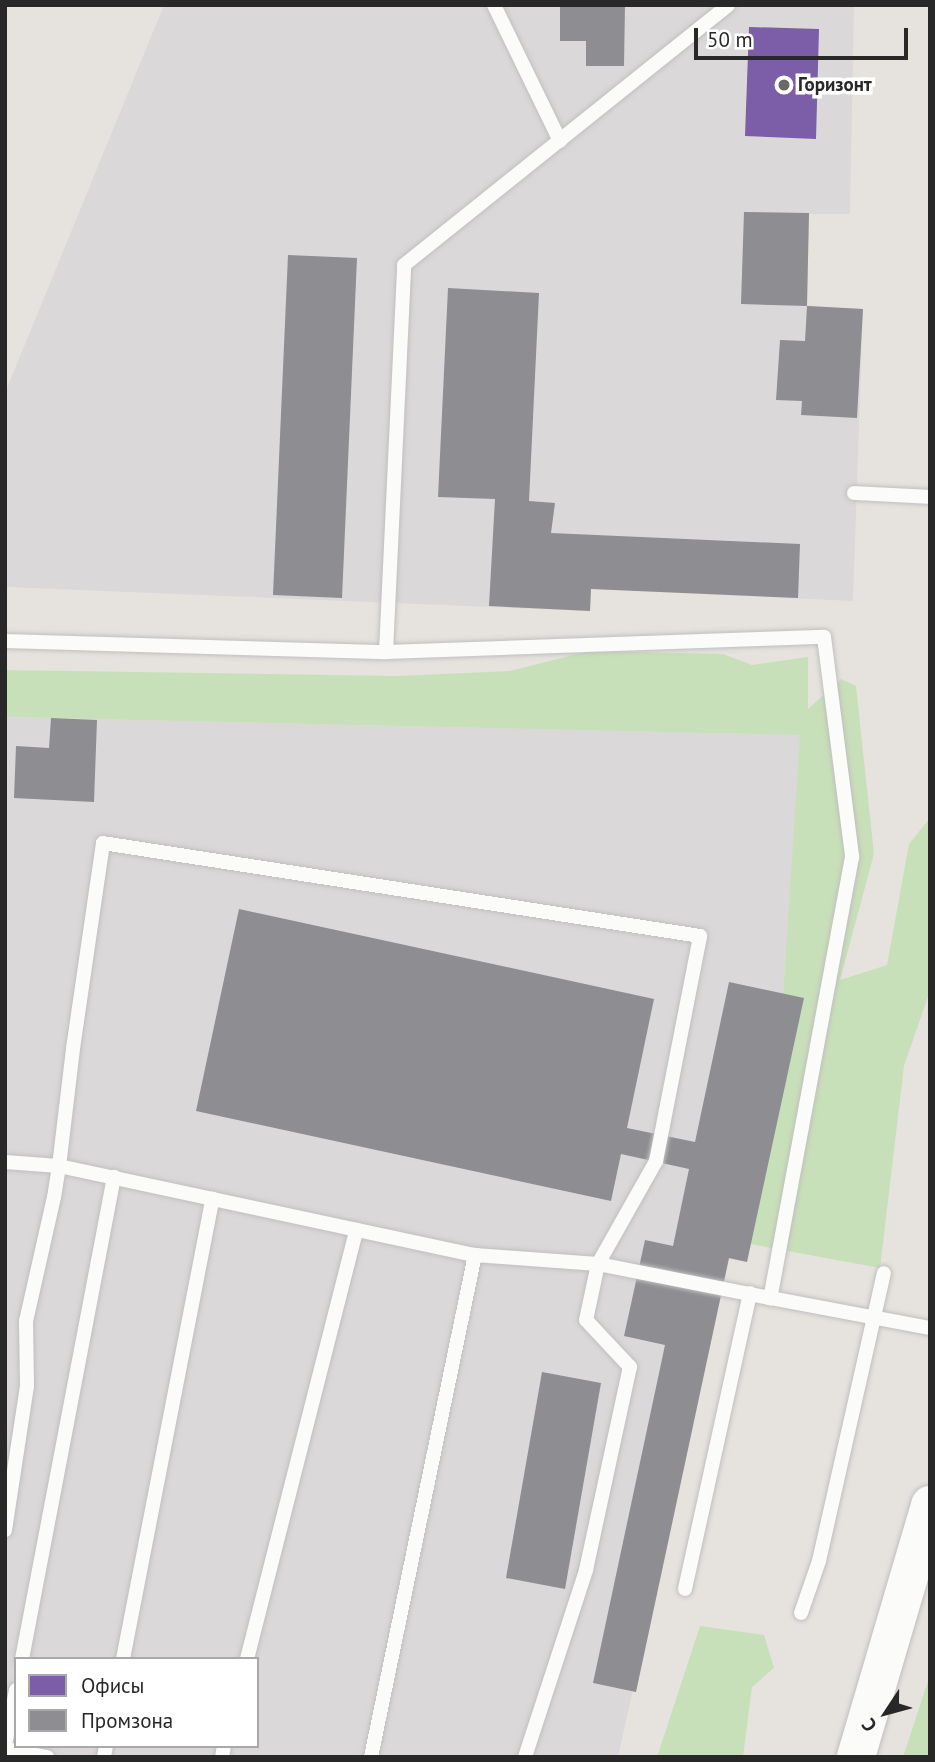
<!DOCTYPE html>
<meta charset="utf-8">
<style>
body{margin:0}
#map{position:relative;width:935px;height:1762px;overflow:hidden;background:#e6e3de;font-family:"PT Sans",sans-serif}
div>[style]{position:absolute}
.industrial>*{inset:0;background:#dbd8da}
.green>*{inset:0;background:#c8e0b9}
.offices>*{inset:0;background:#7b5ea7}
.industry>*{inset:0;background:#8d8d92}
.roads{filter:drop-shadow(0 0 2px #c0bfbf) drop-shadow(0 0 2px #c0bfbf)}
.lane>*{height:14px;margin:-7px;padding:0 7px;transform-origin:7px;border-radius:7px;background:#fbfbfa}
.secondary>*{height:38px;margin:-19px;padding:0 19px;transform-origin:19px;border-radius:19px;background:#fbfbfa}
.dots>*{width:19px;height:19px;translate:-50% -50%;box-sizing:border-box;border:4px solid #fff;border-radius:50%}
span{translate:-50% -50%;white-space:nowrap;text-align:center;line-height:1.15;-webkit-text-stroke:7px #fff;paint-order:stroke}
.poi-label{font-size:19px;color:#282828;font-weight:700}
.left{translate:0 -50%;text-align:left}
.frame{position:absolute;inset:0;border:7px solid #282828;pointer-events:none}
.legend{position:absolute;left:14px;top:1657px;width:245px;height:91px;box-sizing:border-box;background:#fff;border:2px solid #a9a9a9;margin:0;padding:9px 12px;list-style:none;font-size:21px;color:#282828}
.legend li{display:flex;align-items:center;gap:14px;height:35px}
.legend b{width:35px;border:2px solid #a9a9a9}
.north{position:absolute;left:851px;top:1678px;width:70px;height:70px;-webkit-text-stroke:5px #fff;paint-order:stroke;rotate:234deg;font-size:19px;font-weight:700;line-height:28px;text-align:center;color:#282828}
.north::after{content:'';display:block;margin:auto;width:24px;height:32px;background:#282828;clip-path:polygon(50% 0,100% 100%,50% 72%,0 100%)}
.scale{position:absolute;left:694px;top:28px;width:214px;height:32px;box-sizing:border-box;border:4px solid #282828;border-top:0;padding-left:9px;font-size:21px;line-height:24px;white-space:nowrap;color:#282828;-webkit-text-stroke:5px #fff;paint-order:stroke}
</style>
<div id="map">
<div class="industrial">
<div style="clip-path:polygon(164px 5px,854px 5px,850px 214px,809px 214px,807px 305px,863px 309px,853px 601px,591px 589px,590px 611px,5px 587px,5px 393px)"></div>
<div style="clip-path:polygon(evenodd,5px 717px,801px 735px,783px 993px,804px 998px,747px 1262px,729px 1259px,618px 1757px,5px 1757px,5px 717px,16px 1659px,257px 1659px,257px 1746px,16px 1746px,16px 1659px)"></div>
</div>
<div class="green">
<div style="clip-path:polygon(589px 651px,723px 654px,752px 665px,808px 657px,808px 709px,841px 679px,856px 686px,874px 854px,840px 980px,887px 965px,909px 844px,930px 818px,930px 991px,904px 1066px,880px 1268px,750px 1244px,803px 998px,783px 994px,800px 735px,5px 717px,5px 670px,397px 676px,510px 671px)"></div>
<div style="clip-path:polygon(700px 1626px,764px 1635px,774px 1668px,752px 1687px,743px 1757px,657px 1757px)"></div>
<div style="clip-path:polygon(930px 1676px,930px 1757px,903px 1757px,929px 1678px)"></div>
</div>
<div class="offices">
<div style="clip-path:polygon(749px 27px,819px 29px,816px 139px,745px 136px)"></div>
</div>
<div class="industry">
<div style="clip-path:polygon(560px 5px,625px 5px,624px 66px,586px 66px,586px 41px,560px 41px)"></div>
<div style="clip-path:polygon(744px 212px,809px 213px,807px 306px,741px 304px)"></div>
<div style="clip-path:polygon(288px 255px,357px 258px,342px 598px,273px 595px)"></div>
<div style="clip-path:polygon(448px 288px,539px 293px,529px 501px,555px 503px,551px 533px,800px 544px,798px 598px,591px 589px,590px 611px,489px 606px,495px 499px,438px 497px)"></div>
<div style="clip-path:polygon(807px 306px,863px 309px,857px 418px,801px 415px,802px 401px,776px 400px,780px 340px,805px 341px)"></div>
<div style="clip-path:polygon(51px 718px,97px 720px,94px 802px,14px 798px,16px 746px,49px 748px)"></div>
<div style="clip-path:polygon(239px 909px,654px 999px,627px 1128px,695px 1142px,729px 982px,804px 998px,747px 1262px,729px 1258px,636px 1692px,593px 1683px,665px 1345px,624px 1336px,645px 1240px,673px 1246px,689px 1169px,621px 1154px,611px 1201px,196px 1111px)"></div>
<div style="clip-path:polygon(542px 1372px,601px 1383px,565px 1589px,506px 1578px)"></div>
</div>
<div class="roads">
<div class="lane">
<div style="left:494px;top:5px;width:151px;rotate:64.1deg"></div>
<div style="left:854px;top:493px;width:76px;rotate:3deg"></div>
<div style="left:5px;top:641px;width:381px;rotate:1.7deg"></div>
<div style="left:386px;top:652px;width:438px;rotate:-2deg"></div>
<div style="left:824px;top:637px;width:222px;rotate:82.7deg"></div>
<div style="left:852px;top:857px;width:449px;rotate:100.5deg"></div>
<div style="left:770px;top:1298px;width:163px;rotate:10.6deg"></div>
<div style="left:386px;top:652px;width:387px;rotate:-87.3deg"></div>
<div style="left:404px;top:265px;width:415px;rotate:-38.7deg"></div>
<div style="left:5px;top:1162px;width:54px;rotate:4.2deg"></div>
<div style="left:59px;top:1166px;width:425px;rotate:12.1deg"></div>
<div style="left:475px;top:1255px;width:123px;rotate:4.2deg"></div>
<div style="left:598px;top:1264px;width:118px;rotate:-60.6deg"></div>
<div style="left:656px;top:1161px;width:229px;rotate:-78.9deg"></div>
<div style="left:700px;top:936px;width:604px;rotate:-171.15deg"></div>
<div style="left:103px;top:843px;width:208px;rotate:98.3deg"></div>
<div style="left:73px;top:1049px;width:118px;rotate:96.8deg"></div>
<div style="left:59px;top:1166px;width:31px;rotate:99deg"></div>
<div style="left:54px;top:1197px;width:127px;rotate:102.7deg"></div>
<div style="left:26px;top:1321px;width:65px;rotate:89.1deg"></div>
<div style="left:27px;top:1386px;width:146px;rotate:98.7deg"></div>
<div style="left:685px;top:1589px;width:303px;rotate:-77.6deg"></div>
<div style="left:801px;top:1613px;width:55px;rotate:-70.9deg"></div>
<div style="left:819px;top:1561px;width:295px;rotate:-77.3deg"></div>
<div style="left:22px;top:1659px;width:491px;rotate:-79.2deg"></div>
<div style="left:123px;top:1659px;width:469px;rotate:-79deg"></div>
<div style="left:247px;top:1659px;width:443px;rotate:-75.7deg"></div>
<div style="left:5px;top:1745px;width:56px;rotate:-78.7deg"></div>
<div style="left:5px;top:1749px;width:43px;rotate:10.8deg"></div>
<div style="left:104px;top:1757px;width:11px;rotate:-80deg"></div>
<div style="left:222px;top:1757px;width:11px;rotate:-80deg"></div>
<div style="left:371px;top:1757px;width:513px;rotate:-78.3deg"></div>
<div style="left:525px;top:1757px;width:197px;rotate:-71.9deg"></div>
<div style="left:586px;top:1570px;width:208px;rotate:-77.8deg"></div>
<div style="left:630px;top:1367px;width:64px;rotate:-133.1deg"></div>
<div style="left:586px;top:1320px;width:57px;rotate:-77.9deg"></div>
<div style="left:598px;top:1264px;width:175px;rotate:11.2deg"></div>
</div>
<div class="secondary">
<div style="left:856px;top:1757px;width:263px;rotate:-73.6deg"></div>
</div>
</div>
<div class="dots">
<div style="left:784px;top:85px;background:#6a6968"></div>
</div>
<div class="poi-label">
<span class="left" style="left:798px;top:85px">Горизонт</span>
</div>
<div class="frame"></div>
<ul class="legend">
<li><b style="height:19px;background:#7b5ea7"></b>Офисы</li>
<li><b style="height:19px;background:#8d8d92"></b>Промзона</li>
</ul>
<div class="north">С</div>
<div class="scale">50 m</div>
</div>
